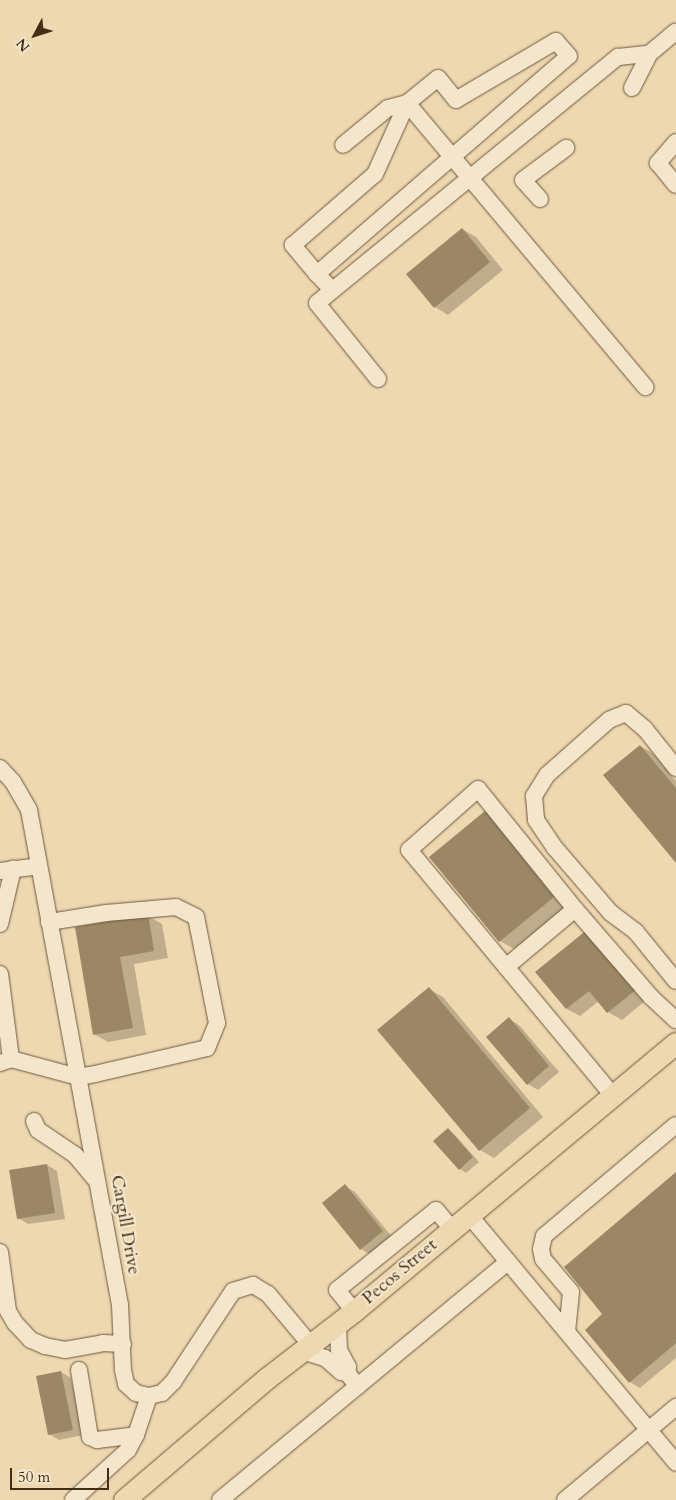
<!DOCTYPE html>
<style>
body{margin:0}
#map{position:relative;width:676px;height:1500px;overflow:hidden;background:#eed8b0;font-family:Cardo,serif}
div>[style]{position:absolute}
.shadow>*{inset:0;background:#0003}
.building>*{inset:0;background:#9b8666}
.roads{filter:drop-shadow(0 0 1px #6d583c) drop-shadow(0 0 1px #6d583c)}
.minor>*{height:16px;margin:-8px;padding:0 8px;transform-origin:8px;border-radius:8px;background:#f4e6cc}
.major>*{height:21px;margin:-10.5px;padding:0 10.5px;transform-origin:10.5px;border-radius:10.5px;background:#eed8b0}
span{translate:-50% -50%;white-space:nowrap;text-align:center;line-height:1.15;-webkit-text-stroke:4.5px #f4e6cc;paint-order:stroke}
.street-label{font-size:18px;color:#422d16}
.north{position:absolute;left:10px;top:10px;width:50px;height:50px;-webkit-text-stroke:4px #f4e6cc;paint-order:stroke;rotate:230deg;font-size:14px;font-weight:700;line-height:20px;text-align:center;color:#422d16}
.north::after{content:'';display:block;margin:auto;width:18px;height:22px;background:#422d16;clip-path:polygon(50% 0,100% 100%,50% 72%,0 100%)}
.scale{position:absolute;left:10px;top:1468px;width:99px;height:22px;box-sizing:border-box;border:2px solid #422d16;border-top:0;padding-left:6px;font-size:15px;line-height:18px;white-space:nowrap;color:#422d16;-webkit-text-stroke:4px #f4e6cc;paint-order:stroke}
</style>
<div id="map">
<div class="shadow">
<div style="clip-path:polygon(462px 229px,476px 237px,503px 270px,448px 315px,435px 307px)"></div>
<div style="clip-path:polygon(640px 746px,654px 754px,676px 781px,676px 861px)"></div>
<div style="clip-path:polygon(485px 812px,499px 820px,567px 905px,514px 949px,500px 941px,431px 857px)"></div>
<div style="clip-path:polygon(148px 916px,162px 924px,168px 958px,134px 964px,146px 1035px,108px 1042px,94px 1034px,76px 928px)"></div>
<div style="clip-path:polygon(588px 931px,650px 997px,622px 1020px,608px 1012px,599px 1001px,580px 1016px,567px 1009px)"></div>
<div style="clip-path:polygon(429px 989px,443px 997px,543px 1117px,494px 1158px,480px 1150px)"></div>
<div style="clip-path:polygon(509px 1019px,519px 1025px,559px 1072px,538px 1090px,528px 1084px)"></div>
<div style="clip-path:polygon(448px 1130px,454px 1134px,479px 1162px,466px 1173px,460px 1169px)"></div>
<div style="clip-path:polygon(47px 1165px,57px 1171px,65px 1219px,28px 1224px,18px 1218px)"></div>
<div style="clip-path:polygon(676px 1174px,676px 1358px,640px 1388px,630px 1382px,587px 1331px,604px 1314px)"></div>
<div style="clip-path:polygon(345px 1186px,355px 1192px,393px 1238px,371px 1255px,361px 1249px)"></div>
<div style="clip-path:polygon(61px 1372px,71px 1378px,83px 1435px,59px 1440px,49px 1434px)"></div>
</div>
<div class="building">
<div style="clip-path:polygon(462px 228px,490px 262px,434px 308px,406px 274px)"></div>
<div style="clip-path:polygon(640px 745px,676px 788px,676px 863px,603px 775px)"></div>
<div style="clip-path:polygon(485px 811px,554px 897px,499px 942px,429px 857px)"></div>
<div style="clip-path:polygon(148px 914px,154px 951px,120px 957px,133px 1028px,93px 1035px,75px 927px)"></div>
<div style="clip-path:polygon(588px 929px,637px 989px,607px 1013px,589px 991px,566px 1009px,535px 972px)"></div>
<div style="clip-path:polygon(429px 987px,530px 1108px,479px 1151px,377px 1030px)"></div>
<div style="clip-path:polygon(509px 1017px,549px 1066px,527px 1085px,486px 1037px)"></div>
<div style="clip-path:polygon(448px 1128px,473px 1157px,459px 1170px,433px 1141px)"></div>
<div style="clip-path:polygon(47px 1164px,55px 1213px,17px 1219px,9px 1170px)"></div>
<div style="clip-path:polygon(676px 1172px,676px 1343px,629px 1383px,585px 1330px,602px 1314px,564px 1267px)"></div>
<div style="clip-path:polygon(345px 1184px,383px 1231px,360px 1250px,322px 1203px)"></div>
<div style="clip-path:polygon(61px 1371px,73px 1430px,48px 1435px,36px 1376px)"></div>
</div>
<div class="roads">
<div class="minor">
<div style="left:632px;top:88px;width:38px;rotate:-63deg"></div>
<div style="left:649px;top:54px;width:35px;rotate:-40deg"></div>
<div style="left:676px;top:142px;width:28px;rotate:131deg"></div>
<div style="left:658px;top:163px;width:28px;rotate:51deg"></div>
<div style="left:540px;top:199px;width:25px;rotate:-132deg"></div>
<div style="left:523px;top:180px;width:54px;rotate:-36.7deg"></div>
<div style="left:317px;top:274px;width:38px;rotate:-130deg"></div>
<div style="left:293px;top:245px;width:108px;rotate:-40.9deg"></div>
<div style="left:375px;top:174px;width:78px;rotate:-65.7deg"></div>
<div style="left:407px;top:103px;width:371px;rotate:50deg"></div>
<div style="left:332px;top:290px;width:22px;rotate:-133deg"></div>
<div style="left:317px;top:274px;width:333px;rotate:-40.9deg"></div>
<div style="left:569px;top:56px;width:20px;rotate:-131deg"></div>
<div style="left:556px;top:41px;width:116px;rotate:149.5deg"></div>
<div style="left:456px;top:100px;width:28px;rotate:-129deg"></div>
<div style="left:438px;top:78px;width:40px;rotate:141deg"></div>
<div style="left:407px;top:103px;width:20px;rotate:165deg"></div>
<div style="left:388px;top:108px;width:58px;rotate:140.6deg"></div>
<div style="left:378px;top:379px;width:97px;rotate:-128.8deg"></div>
<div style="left:317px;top:303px;width:389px;rotate:-39.3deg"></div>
<div style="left:618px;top:57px;width:31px;rotate:-6deg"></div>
<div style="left:0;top:768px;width:19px;rotate:47deg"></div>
<div style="left:13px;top:782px;width:32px;rotate:60deg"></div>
<div style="left:29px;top:810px;width:503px;rotate:79.58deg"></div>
<div style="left:120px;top:1305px;width:65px;rotate:87.4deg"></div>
<div style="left:123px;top:1370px;width:14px;rotate:78deg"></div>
<div style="left:126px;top:1384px;width:13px;rotate:42deg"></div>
<div style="left:136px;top:1393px;width:13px;rotate:13deg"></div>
<div style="left:149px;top:1396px;width:13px;rotate:-13deg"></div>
<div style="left:162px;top:1393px;width:16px;rotate:-45deg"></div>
<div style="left:173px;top:1382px;width:109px;rotate:-56.6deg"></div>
<div style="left:233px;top:1291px;width:21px;rotate:-17deg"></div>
<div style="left:253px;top:1285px;width:17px;rotate:31deg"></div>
<div style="left:268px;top:1294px;width:65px;rotate:50deg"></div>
<div style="left:676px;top:768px;width:50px;rotate:-128.5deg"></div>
<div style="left:645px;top:729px;width:25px;rotate:-140deg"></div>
<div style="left:626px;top:713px;width:18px;rotate:158deg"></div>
<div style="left:609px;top:720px;width:83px;rotate:138.4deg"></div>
<div style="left:547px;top:775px;width:25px;rotate:122deg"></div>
<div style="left:534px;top:796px;width:24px;rotate:85deg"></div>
<div style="left:536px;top:820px;width:34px;rotate:56deg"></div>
<div style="left:555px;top:848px;width:86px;rotate:49.3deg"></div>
<div style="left:611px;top:913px;width:31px;rotate:37deg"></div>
<div style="left:636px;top:932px;width:63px;rotate:50.8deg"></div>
<div style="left:0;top:871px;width:39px;rotate:-7deg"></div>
<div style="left:575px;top:909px;width:154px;rotate:-128.9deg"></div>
<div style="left:478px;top:789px;width:92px;rotate:138.5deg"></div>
<div style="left:409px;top:850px;width:320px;rotate:50.3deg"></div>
<div style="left:0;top:924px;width:57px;rotate:-76.7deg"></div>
<div style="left:506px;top:967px;width:90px;rotate:-40deg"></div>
<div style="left:575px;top:909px;width:116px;rotate:49.2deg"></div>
<div style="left:651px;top:997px;width:34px;rotate:43deg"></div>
<div style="left:0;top:974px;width:86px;rotate:82.6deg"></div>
<div style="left:0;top:1063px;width:12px;rotate:-20deg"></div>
<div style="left:11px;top:1059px;width:69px;rotate:15deg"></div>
<div style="left:78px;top:1077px;width:17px;rotate:-10deg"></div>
<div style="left:95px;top:1074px;width:115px;rotate:-13.1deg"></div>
<div style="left:207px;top:1048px;width:27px;rotate:-68deg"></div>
<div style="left:217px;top:1023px;width:108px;rotate:-101.2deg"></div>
<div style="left:196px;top:917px;width:22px;rotate:-153deg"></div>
<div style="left:176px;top:907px;width:70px;rotate:175.1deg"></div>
<div style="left:106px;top:913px;width:58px;rotate:171deg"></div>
<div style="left:34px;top:1121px;width:10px;rotate:66deg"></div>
<div style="left:38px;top:1130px;width:45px;rotate:34deg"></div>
<div style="left:75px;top:1155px;width:33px;rotate:50deg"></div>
<div style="left:469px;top:1215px;width:323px;rotate:50.1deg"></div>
<div style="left:0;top:1252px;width:60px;rotate:82.3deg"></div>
<div style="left:8px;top:1311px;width:14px;rotate:60deg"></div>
<div style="left:15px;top:1323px;width:23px;rotate:47deg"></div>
<div style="left:31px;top:1340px;width:15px;rotate:23deg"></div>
<div style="left:45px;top:1346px;width:20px;rotate:11deg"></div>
<div style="left:65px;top:1350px;width:39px;rotate:-10deg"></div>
<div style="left:103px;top:1343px;width:20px;rotate:3deg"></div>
<div style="left:354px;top:1311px;width:27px;rotate:-129deg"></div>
<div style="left:337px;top:1290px;width:127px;rotate:-38.9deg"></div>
<div style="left:436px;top:1210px;width:25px;rotate:50deg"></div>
<div style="left:338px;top:1323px;width:27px;rotate:88deg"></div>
<div style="left:339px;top:1350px;width:19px;rotate:62deg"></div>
<div style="left:348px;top:1367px;width:6px;rotate:99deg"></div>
<div style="left:567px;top:1332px;width:40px;rotate:-84.3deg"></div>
<div style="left:571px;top:1292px;width:43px;rotate:-130.3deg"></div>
<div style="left:543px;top:1259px;width:10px;rotate:-101deg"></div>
<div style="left:541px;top:1249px;width:13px;rotate:-77deg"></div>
<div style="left:544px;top:1236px;width:172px;rotate:-40.1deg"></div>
<div style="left:302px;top:1351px;width:24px;rotate:17deg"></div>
<div style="left:325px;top:1358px;width:21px;rotate:41deg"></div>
<div style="left:341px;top:1372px;width:6px;rotate:9deg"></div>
<div style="left:347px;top:1373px;width:17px;rotate:50deg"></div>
<div style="left:79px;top:1370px;width:68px;rotate:80.7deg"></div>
<div style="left:90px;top:1437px;width:8px;rotate:23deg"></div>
<div style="left:97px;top:1440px;width:39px;rotate:-7deg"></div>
<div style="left:73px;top:1500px;width:74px;rotate:-42.3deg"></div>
<div style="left:128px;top:1450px;width:17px;rotate:-62deg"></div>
<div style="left:136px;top:1435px;width:41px;rotate:-71.6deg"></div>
<div style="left:220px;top:1500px;width:374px;rotate:-39.6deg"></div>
<div style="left:565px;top:1500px;width:145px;rotate:-40deg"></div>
</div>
<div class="major">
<div style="left:124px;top:1500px;width:188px;rotate:-40.5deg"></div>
<div style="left:267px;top:1378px;width:110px;rotate:-37.6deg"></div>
<div style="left:354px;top:1311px;width:419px;rotate:-39.8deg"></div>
</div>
</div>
<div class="street-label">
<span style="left:125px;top:1225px;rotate:80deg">Cargill Drive</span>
<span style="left:400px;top:1272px;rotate:-40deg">Pecos Street</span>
</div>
<div class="north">N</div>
<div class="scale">50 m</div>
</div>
